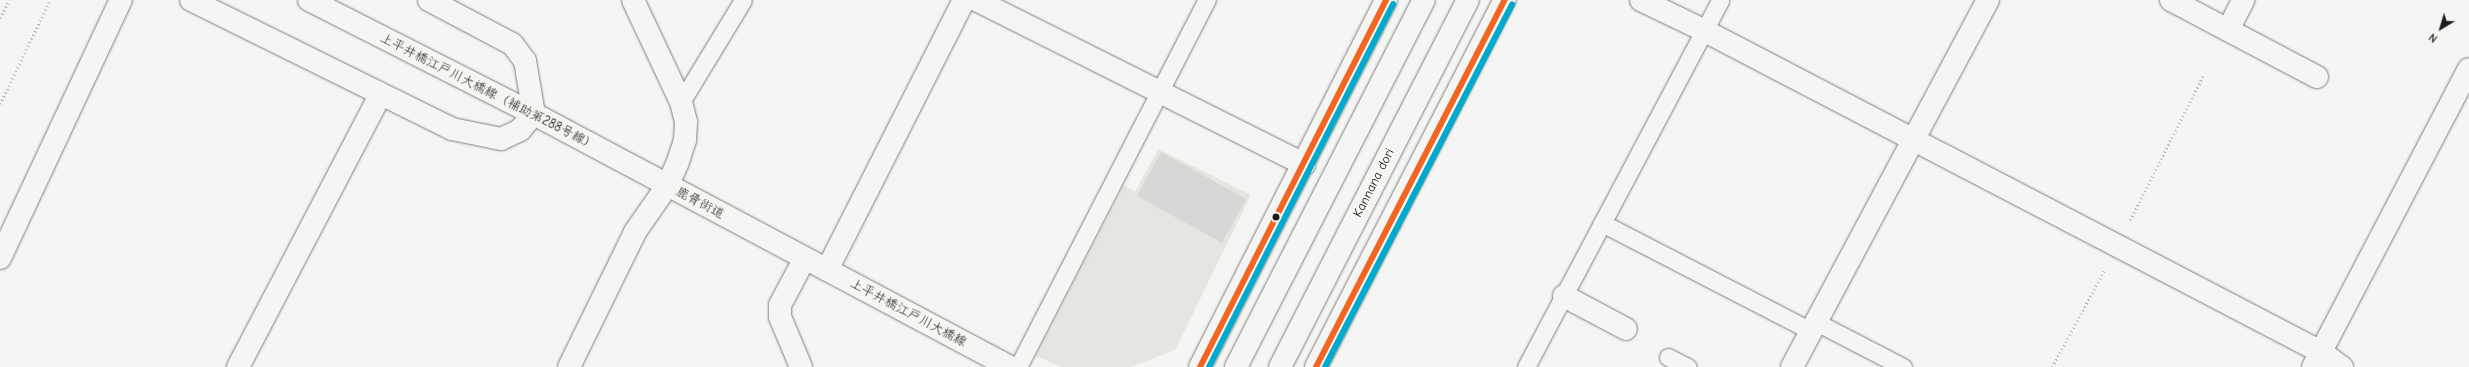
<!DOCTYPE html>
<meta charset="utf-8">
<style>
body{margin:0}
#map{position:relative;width:2469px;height:367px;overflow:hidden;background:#f5f5f3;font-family:"Comic Neue","Klee One",sans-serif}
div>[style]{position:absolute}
.built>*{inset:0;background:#e5e5e2}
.building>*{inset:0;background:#d7d7d6}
.path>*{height:2.5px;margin-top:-1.25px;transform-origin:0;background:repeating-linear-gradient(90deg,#b6b6b5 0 1px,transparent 0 4px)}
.roads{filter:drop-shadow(0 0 1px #7e7e7d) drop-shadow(0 0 1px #7e7e7d)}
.lane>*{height:17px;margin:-8.5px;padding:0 8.5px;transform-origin:8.5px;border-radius:8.5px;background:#f5f5f3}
.street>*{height:22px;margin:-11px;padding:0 11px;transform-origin:11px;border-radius:11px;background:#f5f5f3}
.secondary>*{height:22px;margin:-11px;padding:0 11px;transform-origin:11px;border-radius:11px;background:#f5f5f3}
.primary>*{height:22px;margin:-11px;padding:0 11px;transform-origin:11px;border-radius:11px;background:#f5f5f3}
.bus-1>*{height:6px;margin:-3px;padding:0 3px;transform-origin:3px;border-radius:3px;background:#f26522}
.bus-2>*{height:6px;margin:-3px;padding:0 3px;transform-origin:3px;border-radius:3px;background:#00a9ce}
.dots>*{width:11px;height:11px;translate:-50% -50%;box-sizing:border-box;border:2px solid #f6f6f2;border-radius:50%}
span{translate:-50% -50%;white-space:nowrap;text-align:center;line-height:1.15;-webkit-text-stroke:3.5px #f6f6f2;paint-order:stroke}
.street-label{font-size:13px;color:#1c1c1c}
.north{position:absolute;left:2421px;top:8px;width:40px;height:40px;-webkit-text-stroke:3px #f6f6f2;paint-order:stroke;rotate:218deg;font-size:11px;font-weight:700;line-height:16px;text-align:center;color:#1c1c1c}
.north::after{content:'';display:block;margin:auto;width:14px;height:18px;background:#1c1c1c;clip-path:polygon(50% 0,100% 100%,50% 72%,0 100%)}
</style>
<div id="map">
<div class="built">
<div style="clip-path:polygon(1158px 149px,1251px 195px,1175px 350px,1131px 367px,1062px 367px,1036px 356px,1124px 185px,1135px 192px)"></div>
</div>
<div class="building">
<div style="clip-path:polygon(1161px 152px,1246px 199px,1222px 243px,1137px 196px)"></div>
</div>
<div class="path">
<div style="left:0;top:18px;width:20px;rotate:-63deg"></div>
<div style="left:0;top:104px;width:115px;rotate:-64.3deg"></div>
<div style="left:2130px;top:220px;width:161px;rotate:-63.1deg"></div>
<div style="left:2052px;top:367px;width:109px;rotate:-61.6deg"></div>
</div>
<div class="roads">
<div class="lane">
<div style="left:681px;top:102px;width:119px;rotate:-58.7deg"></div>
<div style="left:1602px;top:223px;width:235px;rotate:27.3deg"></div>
<div style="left:1816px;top:322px;width:98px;rotate:27.3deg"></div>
<div style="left:1668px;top:357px;width:22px;rotate:27deg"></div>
<div style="left:1018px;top:367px;width:413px;rotate:-62.8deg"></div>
<div style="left:1526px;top:367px;width:415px;rotate:-62.1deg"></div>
</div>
<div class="street">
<div style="left:191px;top:0;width:291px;rotate:26.3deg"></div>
<div style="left:452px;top:129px;width:50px;rotate:11.5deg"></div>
<div style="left:501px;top:139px;width:21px;rotate:-25deg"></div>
<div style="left:520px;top:130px;width:21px;rotate:-49deg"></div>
<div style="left:534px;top:114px;width:54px;rotate:-99.6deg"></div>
<div style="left:525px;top:61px;width:21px;rotate:-127deg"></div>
<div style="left:512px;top:44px;width:94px;rotate:-152.1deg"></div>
<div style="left:976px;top:0;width:367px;rotate:26.6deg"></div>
<div style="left:1641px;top:0;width:71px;rotate:25.8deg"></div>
<div style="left:1705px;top:31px;width:695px;rotate:27.52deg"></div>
<div style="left:2321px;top:352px;width:26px;rotate:36deg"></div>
<div style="left:2171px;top:0;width:165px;rotate:27.8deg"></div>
<div style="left:2228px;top:30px;width:34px;rotate:-63deg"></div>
<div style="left:0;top:258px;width:285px;rotate:-64.9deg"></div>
<div style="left:827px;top:270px;width:303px;rotate:-63.1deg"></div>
<div style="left:1564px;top:296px;width:70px;rotate:28deg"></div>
<div style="left:238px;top:367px;width:308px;rotate:-62.4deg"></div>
<div style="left:569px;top:367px;width:150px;rotate:-63.9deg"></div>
<div style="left:635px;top:232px;width:56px;rotate:-55.2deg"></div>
<div style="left:1792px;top:367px;width:416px;rotate:-61.9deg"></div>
<div style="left:2313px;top:367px;width:336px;rotate:-62.4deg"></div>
</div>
<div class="secondary">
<div style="left:309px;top:0;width:252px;rotate:26.9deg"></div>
<div style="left:534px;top:114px;width:539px;rotate:27.99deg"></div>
<div style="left:633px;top:0;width:113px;rotate:64.8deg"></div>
<div style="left:681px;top:102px;width:21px;rotate:76deg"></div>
<div style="left:686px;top:122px;width:18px;rotate:93deg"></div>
<div style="left:685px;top:140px;width:25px;rotate:108deg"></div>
<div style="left:677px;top:164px;width:24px;rotate:114deg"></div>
<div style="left:801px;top:367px;width:54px;rotate:-112.8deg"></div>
<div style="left:780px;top:317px;width:12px;rotate:-90deg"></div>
<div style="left:780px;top:305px;width:53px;rotate:-62deg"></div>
</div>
<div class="primary">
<div style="left:1200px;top:367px;width:411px;rotate:-63.1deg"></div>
<div style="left:1236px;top:367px;width:412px;rotate:-62.9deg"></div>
<div style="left:1280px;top:367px;width:412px;rotate:-62.9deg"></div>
<div style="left:1316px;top:367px;width:413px;rotate:-62.8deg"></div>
</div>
</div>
<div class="bus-1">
<div style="left:1200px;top:367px;width:411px;rotate:-63.1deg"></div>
<div style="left:1316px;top:367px;width:413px;rotate:-62.8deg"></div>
</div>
<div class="bus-2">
<div style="left:1209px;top:367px;width:407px;rotate:-63.1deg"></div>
<div style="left:1325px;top:367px;width:408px;rotate:-62.7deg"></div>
</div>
<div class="dots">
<div style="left:1276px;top:217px;background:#1c1c1c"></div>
</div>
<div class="street-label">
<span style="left:488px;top:92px;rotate:27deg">上平井橋江戸川大橋線（補助第288号線）</span>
<span style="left:1374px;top:183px;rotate:-63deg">Kannana dori</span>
<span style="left:700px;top:203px;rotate:28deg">鹿骨街道</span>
<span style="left:908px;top:313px;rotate:28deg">上平井橋江戸川大橋線</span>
</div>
<div class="north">N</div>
</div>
